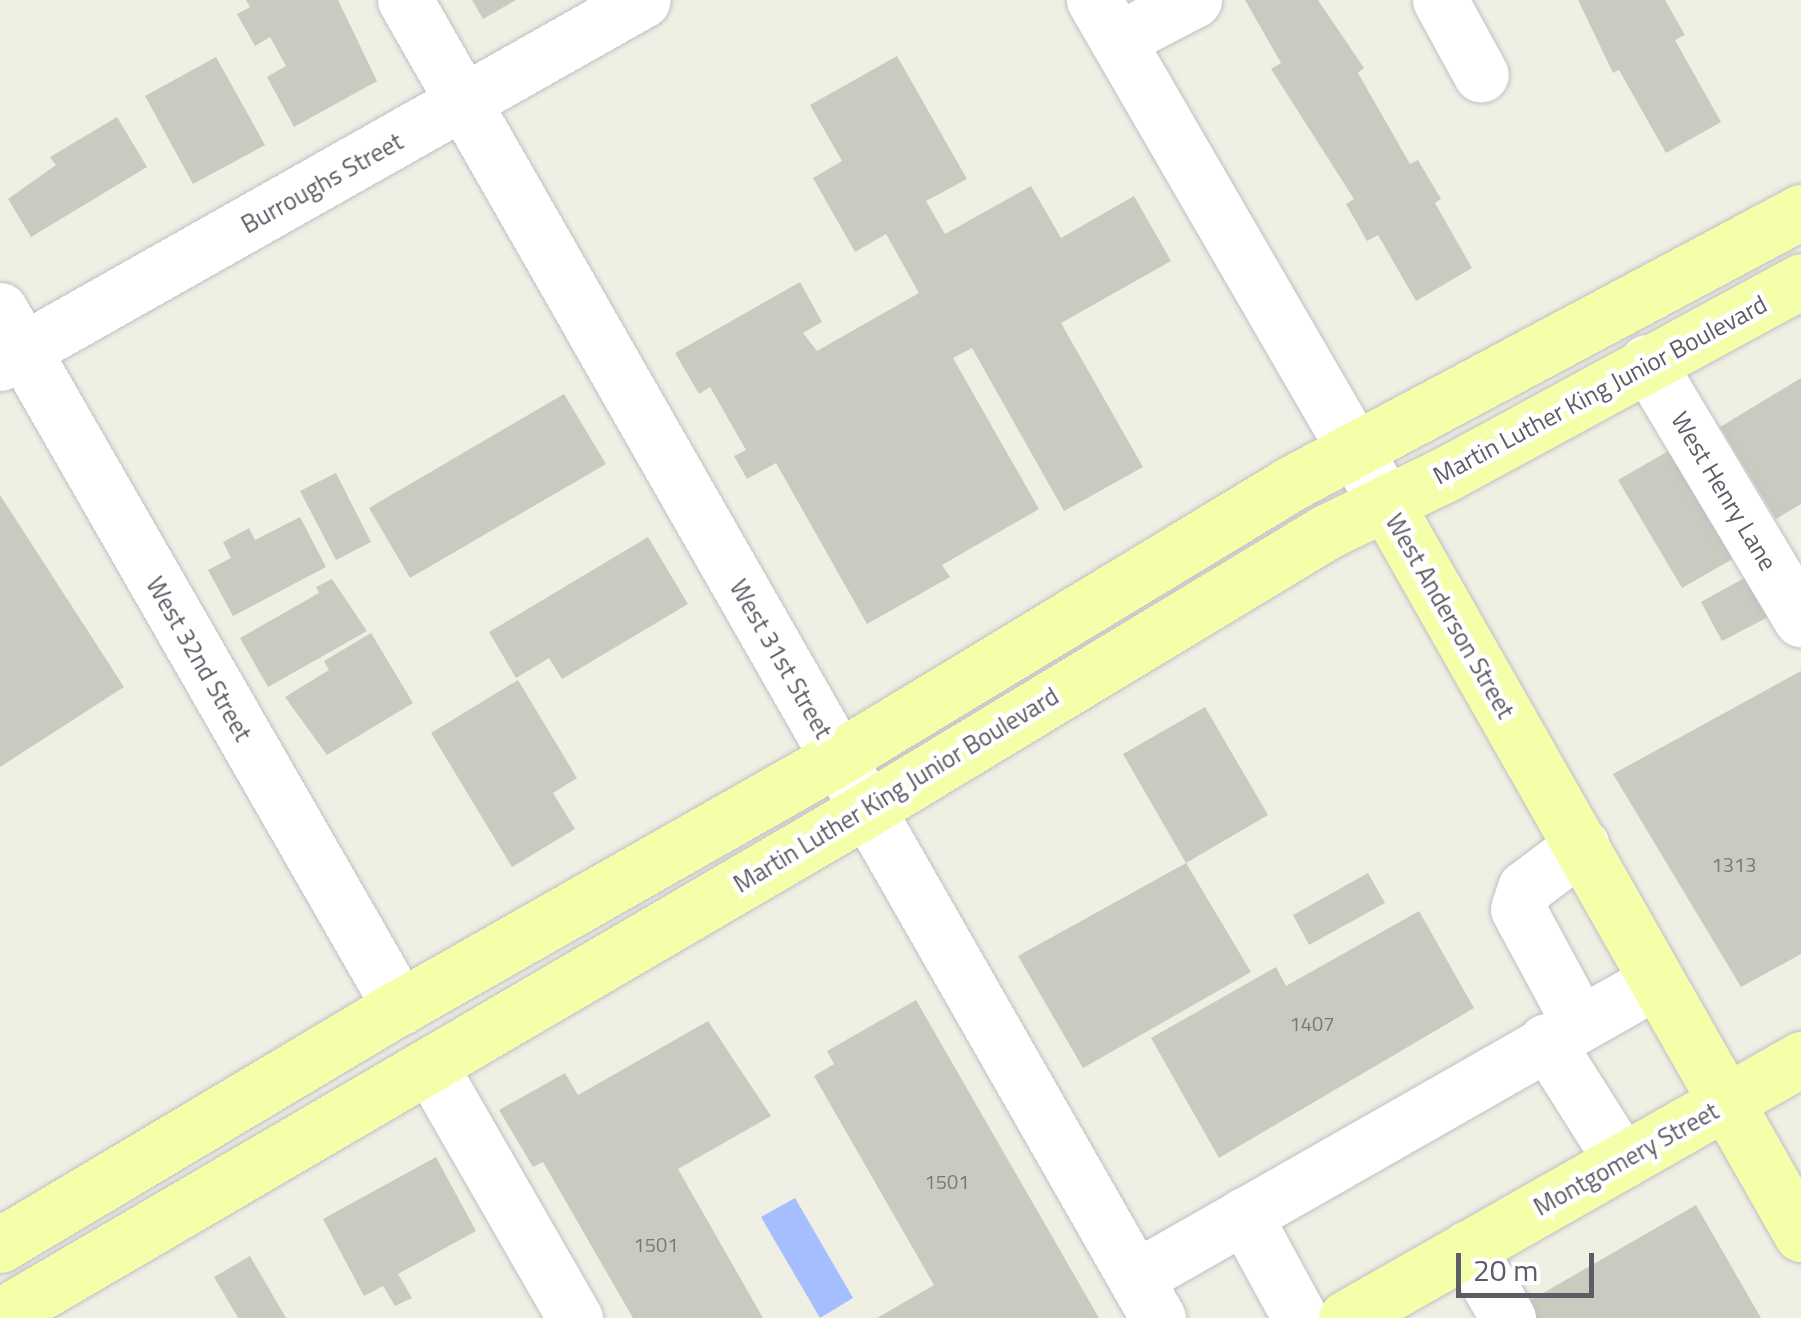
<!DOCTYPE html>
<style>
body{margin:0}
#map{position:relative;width:1801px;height:1318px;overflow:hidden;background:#efefe4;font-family:"Titillium Web",sans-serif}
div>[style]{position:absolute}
.water>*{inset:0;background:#a4beff}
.building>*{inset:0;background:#cacac0}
.roads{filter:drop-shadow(0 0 2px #bebfc6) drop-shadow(0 0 2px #bebfc6)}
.minor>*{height:55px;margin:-27.5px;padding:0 27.5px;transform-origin:27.5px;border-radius:27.5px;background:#fff}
.major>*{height:55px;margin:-27.5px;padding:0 27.5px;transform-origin:27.5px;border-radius:27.5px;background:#f5ffa9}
span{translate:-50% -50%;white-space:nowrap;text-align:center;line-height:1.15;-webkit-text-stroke:9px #fff;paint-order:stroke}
.number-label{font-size:20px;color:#78787c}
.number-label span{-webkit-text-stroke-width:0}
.street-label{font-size:25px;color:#5c5d65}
.scale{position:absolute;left:1456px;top:1253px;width:138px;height:45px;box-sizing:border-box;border:5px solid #5c5d65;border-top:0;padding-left:12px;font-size:30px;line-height:35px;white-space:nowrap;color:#5c5d65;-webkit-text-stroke:8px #fff;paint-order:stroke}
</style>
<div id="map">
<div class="water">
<div style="clip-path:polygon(795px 1198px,853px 1298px,820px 1318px,761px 1217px)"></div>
</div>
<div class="building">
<div style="clip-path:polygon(246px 0,338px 0,377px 81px,294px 127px,267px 77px,286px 66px,270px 37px,255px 46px,237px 14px,250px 7px)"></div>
<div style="clip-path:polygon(472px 0,516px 0,483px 19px)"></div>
<div style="clip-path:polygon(1245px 0,1318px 0,1364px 68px,1358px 73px,1410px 164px,1418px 160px,1441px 199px,1435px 203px,1472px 268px,1416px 301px,1378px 235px,1367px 241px,1346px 204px,1354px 199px,1271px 69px,1281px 63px)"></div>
<div style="clip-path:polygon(1578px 0,1665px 0,1685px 35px,1675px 40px,1721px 122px,1666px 153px,1619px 70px,1613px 73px)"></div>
<div style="clip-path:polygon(897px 56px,967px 179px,926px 201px,945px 234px,1031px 186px,1061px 238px,1134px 196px,1171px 261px,1061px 323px,1143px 467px,1064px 511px,972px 348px,953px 358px,1039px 509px,942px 565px,950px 577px,867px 624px,776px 463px,747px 479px,734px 456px,746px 450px,710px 387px,699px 394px,675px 353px,800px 282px,822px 322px,803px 333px,817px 351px,919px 293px,886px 234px,855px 252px,813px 178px,842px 161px,810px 105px)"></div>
<div style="clip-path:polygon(216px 57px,265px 145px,193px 184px,145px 96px)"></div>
<div style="clip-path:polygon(117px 117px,147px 167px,31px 237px,8px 199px,56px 165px,50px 157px)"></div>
<div style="clip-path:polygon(1801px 378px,1801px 504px,1776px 519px,1720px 427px)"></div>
<div style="clip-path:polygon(564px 394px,606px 464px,410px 578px,369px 508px)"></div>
<div style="clip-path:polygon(1684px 442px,1748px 550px,1682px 588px,1618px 480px)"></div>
<div style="clip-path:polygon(336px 473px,371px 542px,336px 560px,300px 491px)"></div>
<div style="clip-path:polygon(0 495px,124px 687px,0 767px)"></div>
<div style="clip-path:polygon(300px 517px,326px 567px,233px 616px,208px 570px,231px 558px,223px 542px,249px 528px,255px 540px)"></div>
<div style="clip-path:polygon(648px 537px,688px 604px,562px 679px,549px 658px,516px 678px,489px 632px)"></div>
<div style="clip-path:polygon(1748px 576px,1770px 616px,1722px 641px,1701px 602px)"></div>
<div style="clip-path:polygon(332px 579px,367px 631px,268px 687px,240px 638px,319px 593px,316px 587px)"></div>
<div style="clip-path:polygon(371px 633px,413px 703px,327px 755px,285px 697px,329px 670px,324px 661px)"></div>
<div style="clip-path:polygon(1801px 671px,1801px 954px,1741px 987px,1613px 774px)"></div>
<div style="clip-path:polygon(518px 680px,577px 778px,553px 793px,575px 829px,512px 867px,431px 733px)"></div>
<div style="clip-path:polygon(1205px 707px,1268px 815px,1186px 863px,1123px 754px)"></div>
<div style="clip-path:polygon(1186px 863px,1251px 972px,1083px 1068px,1018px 956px)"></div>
<div style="clip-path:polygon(1368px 873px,1385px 903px,1309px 945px,1293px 915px)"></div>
<div style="clip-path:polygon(1419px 911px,1474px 1008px,1219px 1158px,1151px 1038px,1276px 967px,1286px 986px)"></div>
<div style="clip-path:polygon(916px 1000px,1099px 1318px,877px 1318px,934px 1285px,814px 1076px,834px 1064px,827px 1051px)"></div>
<div style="clip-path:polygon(708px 1021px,771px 1116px,678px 1169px,763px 1318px,633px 1318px,543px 1162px,533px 1167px,499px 1110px,565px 1073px,578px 1095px)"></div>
<div style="clip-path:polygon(436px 1157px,476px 1231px,398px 1274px,412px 1298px,395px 1306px,383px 1286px,364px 1296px,323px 1219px)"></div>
<div style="clip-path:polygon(1696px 1205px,1761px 1318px,1516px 1318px,1512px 1311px)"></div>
<div style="clip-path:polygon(250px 1256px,286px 1318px,238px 1318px,214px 1277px)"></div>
</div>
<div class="roads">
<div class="minor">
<div style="left:405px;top:0;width:1518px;rotate:60.26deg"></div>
<div style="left:1094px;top:0;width:582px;rotate:59.91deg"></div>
<div style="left:1440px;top:0;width:85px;rotate:61.3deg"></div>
<div style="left:1117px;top:40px;width:87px;rotate:-27.5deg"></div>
<div style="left:0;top:310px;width:804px;rotate:60.15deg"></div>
<div style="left:1647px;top:362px;width:300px;rotate:59.1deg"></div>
<div style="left:0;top:363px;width:738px;rotate:-29.45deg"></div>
<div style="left:1579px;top:1022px;width:128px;rotate:-118.4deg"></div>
<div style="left:1518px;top:909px;width:22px;rotate:-72deg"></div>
<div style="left:1525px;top:888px;width:71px;rotate:-37deg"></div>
<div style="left:1546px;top:1041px;width:142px;rotate:57.7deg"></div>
<div style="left:430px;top:1066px;width:291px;rotate:60.1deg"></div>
<div style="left:1244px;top:1215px;width:117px;rotate:61.5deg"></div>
<div style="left:1468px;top:1248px;width:81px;rotate:60.3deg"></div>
<div style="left:1135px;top:1278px;width:600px;rotate:-29.69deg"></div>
</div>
<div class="major">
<div style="left:1386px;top:504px;width:840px;rotate:60.38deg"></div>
<div style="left:0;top:1245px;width:465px;rotate:-30.8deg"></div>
<div style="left:400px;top:1007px;width:504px;rotate:-29.62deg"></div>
<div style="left:838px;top:758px;width:531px;rotate:-31.2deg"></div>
<div style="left:1292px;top:483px;width:577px;rotate:-28.03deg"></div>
<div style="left:0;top:1316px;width:1003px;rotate:-30.3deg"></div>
<div style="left:866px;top:810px;width:540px;rotate:-31.13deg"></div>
<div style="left:1328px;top:531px;width:131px;rotate:-25.8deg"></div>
<div style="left:1446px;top:474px;width:404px;rotate:-28.5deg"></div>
<div style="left:1346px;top:1318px;width:524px;rotate:-29.65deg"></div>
</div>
</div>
<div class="number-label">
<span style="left:1734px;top:864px">1313</span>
<span style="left:1312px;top:1023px">1407</span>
<span style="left:947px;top:1181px">1501</span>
<span style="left:656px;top:1244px">1501</span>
</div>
<div class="street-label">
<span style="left:322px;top:183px;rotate:-29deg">Burroughs Street</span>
<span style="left:1600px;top:390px;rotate:-28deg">Martin Luther King Junior Boulevard</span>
<span style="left:1724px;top:491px;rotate:59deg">West Henry Lane</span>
<span style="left:1450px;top:616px;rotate:60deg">West Anderson Street</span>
<span style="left:199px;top:659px;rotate:60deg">West 32nd Street</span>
<span style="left:781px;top:659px;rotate:60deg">West 31st Street</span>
<span style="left:896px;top:790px;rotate:-31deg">Martin Luther King Junior Boulevard</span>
<span style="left:1626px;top:1159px;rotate:-29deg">Montgomery Street</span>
</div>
<div class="scale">20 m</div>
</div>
